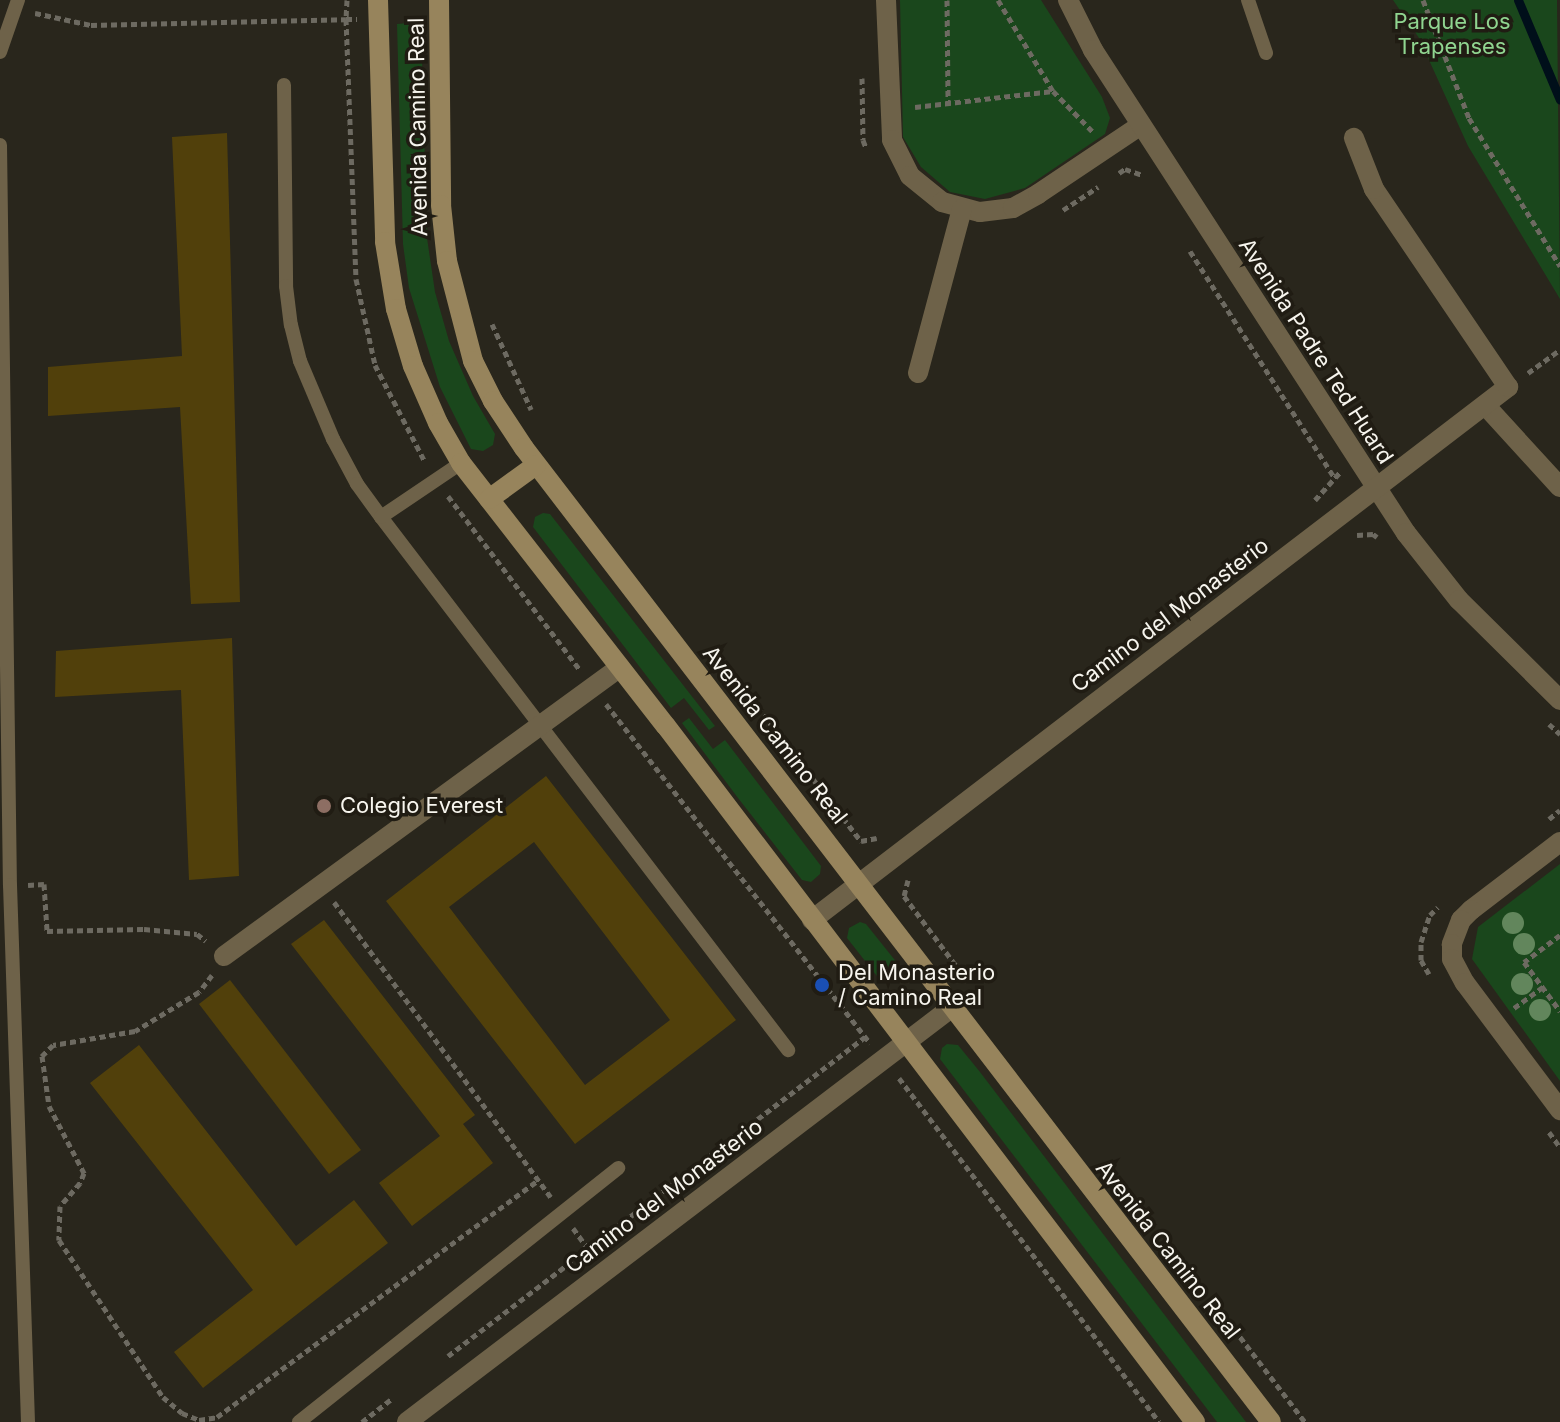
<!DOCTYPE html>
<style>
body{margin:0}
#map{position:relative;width:1560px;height:1422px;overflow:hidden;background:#29261c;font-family:Inter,sans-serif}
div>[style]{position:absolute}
.green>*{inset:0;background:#1a471c}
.stream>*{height:9px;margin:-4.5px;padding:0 4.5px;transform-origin:4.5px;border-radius:4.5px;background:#000f1a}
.building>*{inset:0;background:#51400b}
.path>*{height:5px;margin-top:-2.5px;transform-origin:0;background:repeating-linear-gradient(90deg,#6d6a61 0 6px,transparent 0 10px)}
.lane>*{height:14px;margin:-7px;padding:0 7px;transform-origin:7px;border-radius:7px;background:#6e6249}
.street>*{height:20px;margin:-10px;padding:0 10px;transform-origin:10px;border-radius:10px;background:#6e6249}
.secondary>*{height:20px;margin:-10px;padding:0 10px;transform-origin:10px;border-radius:10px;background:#97845c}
.trees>*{width:22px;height:22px;margin:-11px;border-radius:50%;background:#62865c}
.dots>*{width:22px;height:22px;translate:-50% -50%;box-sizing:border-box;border:4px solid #201c13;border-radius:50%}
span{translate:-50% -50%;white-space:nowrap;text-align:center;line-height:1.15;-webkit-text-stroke:7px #201c13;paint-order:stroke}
.park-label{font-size:22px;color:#90d590}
.street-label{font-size:22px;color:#f7f5ee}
.poi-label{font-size:22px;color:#f7f5ee}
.left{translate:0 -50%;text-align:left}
</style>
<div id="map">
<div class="green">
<div style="clip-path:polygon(900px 0,1041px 0,1102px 97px,1110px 118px,1105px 134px,1025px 188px,985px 199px,950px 192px,921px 167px,903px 137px)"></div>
<div style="clip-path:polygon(1393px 0,1557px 0,1560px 299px,1468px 146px,1419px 38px)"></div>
<div style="clip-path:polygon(421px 22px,427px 238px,435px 292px,449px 341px,473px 396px,495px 434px,493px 445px,483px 451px,471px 449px,440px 387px,409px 288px,403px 244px,397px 24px)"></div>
<div style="clip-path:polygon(543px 513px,550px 514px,715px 726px,709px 730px,684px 698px,671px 708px,533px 527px,535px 517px)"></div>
<div style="clip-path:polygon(689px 718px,713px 749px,725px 740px,821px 866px,820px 874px,811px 882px,802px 880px,738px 798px,682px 723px)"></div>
<div style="clip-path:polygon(1560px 864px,1560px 1081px,1472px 959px,1478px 927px)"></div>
<div style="clip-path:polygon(860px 922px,866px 924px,898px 964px,880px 980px,847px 938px,849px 928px)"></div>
<div style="clip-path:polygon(947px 1044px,958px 1045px,980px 1072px,1246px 1422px,1217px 1422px,940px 1059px,942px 1048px)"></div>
</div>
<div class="stream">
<div style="left:1518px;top:0;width:108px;rotate:67.2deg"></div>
</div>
<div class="building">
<div style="clip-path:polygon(227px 133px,240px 602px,191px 604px,180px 407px,48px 416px,48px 367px,182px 356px,172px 137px)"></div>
<div style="clip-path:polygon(232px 638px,239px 876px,189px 880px,181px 690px,55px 697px,56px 651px)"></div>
<div style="clip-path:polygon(evenodd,546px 776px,736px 1020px,575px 1144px,386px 901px,546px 776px,534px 842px,670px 1020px,585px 1085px,449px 907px,534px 842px)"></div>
<div style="clip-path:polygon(324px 920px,475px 1115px,463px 1124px,493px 1163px,412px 1226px,379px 1183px,440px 1136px,291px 944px)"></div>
<div style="clip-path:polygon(230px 980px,361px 1150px,329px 1174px,199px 1004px)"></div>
<div style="clip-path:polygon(139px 1045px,296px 1246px,354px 1200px,388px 1243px,203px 1388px,174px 1352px,253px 1290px,90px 1083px)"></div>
</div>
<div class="path">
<div style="left:347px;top:0;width:19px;rotate:93deg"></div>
<div style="left:346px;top:19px;width:11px"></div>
<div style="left:947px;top:0;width:104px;rotate:89.4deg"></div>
<div style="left:998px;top:0;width:106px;rotate:58.9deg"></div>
<div style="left:1053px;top:91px;width:57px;rotate:45.7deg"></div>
<div style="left:1423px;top:0;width:127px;rotate:68.7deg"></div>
<div style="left:1469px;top:118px;width:174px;rotate:58.4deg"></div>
<div style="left:35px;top:13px;width:57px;rotate:12.1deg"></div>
<div style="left:91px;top:25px;width:255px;rotate:-1.3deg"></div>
<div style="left:346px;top:19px;width:260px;rotate:87.8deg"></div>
<div style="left:356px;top:279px;width:88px;rotate:77.5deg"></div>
<div style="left:375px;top:365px;width:109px;rotate:62.7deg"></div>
<div style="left:862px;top:78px;width:62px;rotate:89.1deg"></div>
<div style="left:863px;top:140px;width:9px;rotate:69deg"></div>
<div style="left:915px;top:107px;width:139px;rotate:-6.6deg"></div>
<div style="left:1119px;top:173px;width:7px;rotate:-34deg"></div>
<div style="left:1125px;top:169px;width:18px;rotate:19deg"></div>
<div style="left:1063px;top:210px;width:42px;rotate:-33.3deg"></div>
<div style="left:1190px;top:251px;width:268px;rotate:57.5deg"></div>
<div style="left:492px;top:324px;width:94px;rotate:65.4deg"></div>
<div style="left:1528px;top:373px;width:39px;rotate:-36deg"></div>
<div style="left:448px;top:496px;width:218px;rotate:52.8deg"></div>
<div style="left:1315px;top:500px;width:38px;rotate:-48deg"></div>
<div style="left:1357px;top:535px;width:16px;rotate:-4deg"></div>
<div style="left:1373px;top:534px;width:5px;rotate:37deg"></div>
<div style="left:733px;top:675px;width:210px;rotate:52.4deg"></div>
<div style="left:861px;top:841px;width:16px;rotate:-11deg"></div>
<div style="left:606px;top:704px;width:430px;rotate:52.1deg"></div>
<div style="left:1549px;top:724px;width:15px;rotate:42deg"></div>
<div style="left:1549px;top:819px;width:14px;rotate:-39deg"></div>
<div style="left:908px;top:880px;width:16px;rotate:104deg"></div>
<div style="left:904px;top:896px;width:89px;rotate:53.3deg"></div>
<div style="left:28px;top:885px;width:16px;rotate:-4deg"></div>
<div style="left:44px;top:884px;width:47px;rotate:86.3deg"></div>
<div style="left:47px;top:931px;width:97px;rotate:-1.2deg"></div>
<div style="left:144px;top:929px;width:53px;rotate:5.4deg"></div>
<div style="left:197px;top:934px;width:11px;rotate:38deg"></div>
<div style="left:334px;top:902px;width:366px;rotate:53.7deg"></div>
<div style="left:1560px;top:935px;width:45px;rotate:143.1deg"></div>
<div style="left:1524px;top:962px;width:61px;rotate:53.7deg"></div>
<div style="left:1429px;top:974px;width:16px;rotate:-120deg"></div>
<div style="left:1421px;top:960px;width:18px;rotate:-90deg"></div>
<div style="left:1421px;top:942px;width:28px;rotate:-72deg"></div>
<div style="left:1430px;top:915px;width:11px;rotate:-45deg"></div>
<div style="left:212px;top:975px;width:21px;rotate:127deg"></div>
<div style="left:199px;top:992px;width:75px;rotate:148.6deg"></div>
<div style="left:135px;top:1031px;width:83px;rotate:170.3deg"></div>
<div style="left:53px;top:1045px;width:16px;rotate:135deg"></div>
<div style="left:42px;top:1056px;width:50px;rotate:82deg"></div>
<div style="left:49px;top:1106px;width:76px;rotate:62.4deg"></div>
<div style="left:84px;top:1173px;width:11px;rotate:112deg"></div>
<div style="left:80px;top:1183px;width:30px;rotate:131deg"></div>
<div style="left:60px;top:1206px;width:34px;rotate:92deg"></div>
<div style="left:59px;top:1240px;width:188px;rotate:56.5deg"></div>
<div style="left:163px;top:1397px;width:25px;rotate:40deg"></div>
<div style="left:182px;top:1413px;width:18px;rotate:22deg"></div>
<div style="left:199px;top:1420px;width:18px;rotate:-9deg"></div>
<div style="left:217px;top:1417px;width:400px;rotate:-36.4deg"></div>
<div style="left:1514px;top:1008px;width:36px;rotate:-36deg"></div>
<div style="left:899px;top:1078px;width:431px;rotate:52.9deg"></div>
<div style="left:1549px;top:1132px;width:19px;rotate:54deg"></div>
<div style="left:573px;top:1228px;width:26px;rotate:54deg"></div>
<div style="left:1228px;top:1321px;width:127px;rotate:52.7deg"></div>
<div style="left:448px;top:1356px;width:525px;rotate:-37.42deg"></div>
<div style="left:362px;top:1422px;width:39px;rotate:-38deg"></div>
</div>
<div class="lane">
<div style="left:1248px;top:0;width:56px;rotate:71.2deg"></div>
<div style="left:0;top:52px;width:55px;rotate:-70.9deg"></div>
<div style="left:284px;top:85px;width:201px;rotate:89.4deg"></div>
<div style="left:286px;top:286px;width:39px;rotate:83deg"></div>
<div style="left:291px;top:325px;width:37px;rotate:76deg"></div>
<div style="left:300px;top:361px;width:85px;rotate:67.1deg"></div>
<div style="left:333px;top:439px;width:51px;rotate:61.9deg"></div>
<div style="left:357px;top:484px;width:41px;rotate:54deg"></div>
<div style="left:381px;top:517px;width:671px;rotate:52.63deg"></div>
<div style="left:0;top:145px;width:740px;rotate:89.23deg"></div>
<div style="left:10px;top:885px;width:537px;rotate:88.08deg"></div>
<div style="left:381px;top:517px;width:97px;rotate:-34deg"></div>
<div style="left:299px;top:1422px;width:408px;rotate:-38.5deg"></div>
</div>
<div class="street">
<div style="left:886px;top:0;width:140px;rotate:87.5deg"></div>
<div style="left:892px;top:140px;width:40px;rotate:63.4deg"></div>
<div style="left:910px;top:176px;width:41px;rotate:39.1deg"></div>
<div style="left:942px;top:202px;width:39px;rotate:15deg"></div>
<div style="left:980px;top:212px;width:33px;rotate:-7deg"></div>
<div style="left:1013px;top:208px;width:29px;rotate:-29deg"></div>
<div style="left:1038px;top:194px;width:124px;rotate:-33.8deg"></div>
<div style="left:1068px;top:0;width:56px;rotate:63.4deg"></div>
<div style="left:1093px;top:50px;width:576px;rotate:57.06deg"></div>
<div style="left:1406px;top:533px;width:85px;rotate:51.7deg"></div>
<div style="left:1459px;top:600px;width:142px;rotate:44.7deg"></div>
<div style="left:918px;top:373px;width:170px;rotate:-75deg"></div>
<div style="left:1485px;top:405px;width:111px;rotate:47.6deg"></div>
<div style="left:1560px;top:842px;width:112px;rotate:142.6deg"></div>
<div style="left:1471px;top:910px;width:14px;rotate:135deg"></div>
<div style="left:1461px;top:920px;width:26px;rotate:111deg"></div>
<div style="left:1452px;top:944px;width:15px;rotate:90deg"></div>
<div style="left:1452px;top:959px;width:27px;rotate:62deg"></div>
<div style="left:1465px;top:983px;width:159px;rotate:53.2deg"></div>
<div style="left:812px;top:920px;width:877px;rotate:-37.45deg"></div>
<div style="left:1508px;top:387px;width:239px;rotate:-124.1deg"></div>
<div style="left:1374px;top:189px;width:55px;rotate:-111.4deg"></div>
<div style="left:224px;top:956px;width:490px;rotate:-36.1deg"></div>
<div style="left:407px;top:1422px;width:684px;rotate:-37.27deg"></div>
</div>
<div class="secondary">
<div style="left:378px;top:0;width:242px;rotate:88.3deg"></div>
<div style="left:385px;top:242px;width:68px;rotate:80.7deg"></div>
<div style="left:396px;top:309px;width:59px;rotate:73.4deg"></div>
<div style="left:413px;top:366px;width:62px;rotate:66.3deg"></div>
<div style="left:438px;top:423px;width:46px;rotate:60.1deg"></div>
<div style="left:461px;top:463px;width:333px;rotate:52.1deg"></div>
<div style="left:666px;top:726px;width:874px;rotate:52.76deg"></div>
<div style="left:439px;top:0;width:205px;rotate:89.4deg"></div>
<div style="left:441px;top:205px;width:56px;rotate:83.9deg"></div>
<div style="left:447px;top:261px;width:103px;rotate:75.4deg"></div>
<div style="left:473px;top:361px;width:45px;rotate:63.4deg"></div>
<div style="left:493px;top:401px;width:56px;rotate:56.6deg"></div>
<div style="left:524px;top:448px;width:1227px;rotate:52.51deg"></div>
<div style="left:489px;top:499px;width:58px;rotate:-35.9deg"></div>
</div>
<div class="trees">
<div style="left:1513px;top:923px"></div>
<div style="left:1524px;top:944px"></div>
<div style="left:1522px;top:984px"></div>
<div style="left:1540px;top:1010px"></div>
</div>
<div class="dots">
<div style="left:324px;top:806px;background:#8d6e63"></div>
<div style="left:822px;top:985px;background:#1a4fb4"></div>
</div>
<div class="park-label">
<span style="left:1452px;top:34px">Parque Los<br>Trapenses</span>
</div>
<div class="street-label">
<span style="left:418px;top:127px;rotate:-91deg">Avenida Camino Real</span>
<span style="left:1316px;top:351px;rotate:57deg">Avenida Padre Ted Huard</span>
<span style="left:1170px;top:615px;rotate:-37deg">Camino del Monasterio</span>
<span style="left:775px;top:735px;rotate:52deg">Avenida Camino Real</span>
<span style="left:664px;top:1196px;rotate:-37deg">Camino del Monasterio</span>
<span style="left:1168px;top:1250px;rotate:52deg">Avenida Camino Real</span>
</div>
<div class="poi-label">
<span class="left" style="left:340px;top:806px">Colegio Everest</span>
<span class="left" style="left:838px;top:985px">Del Monasterio<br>/ Camino Real</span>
</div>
</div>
